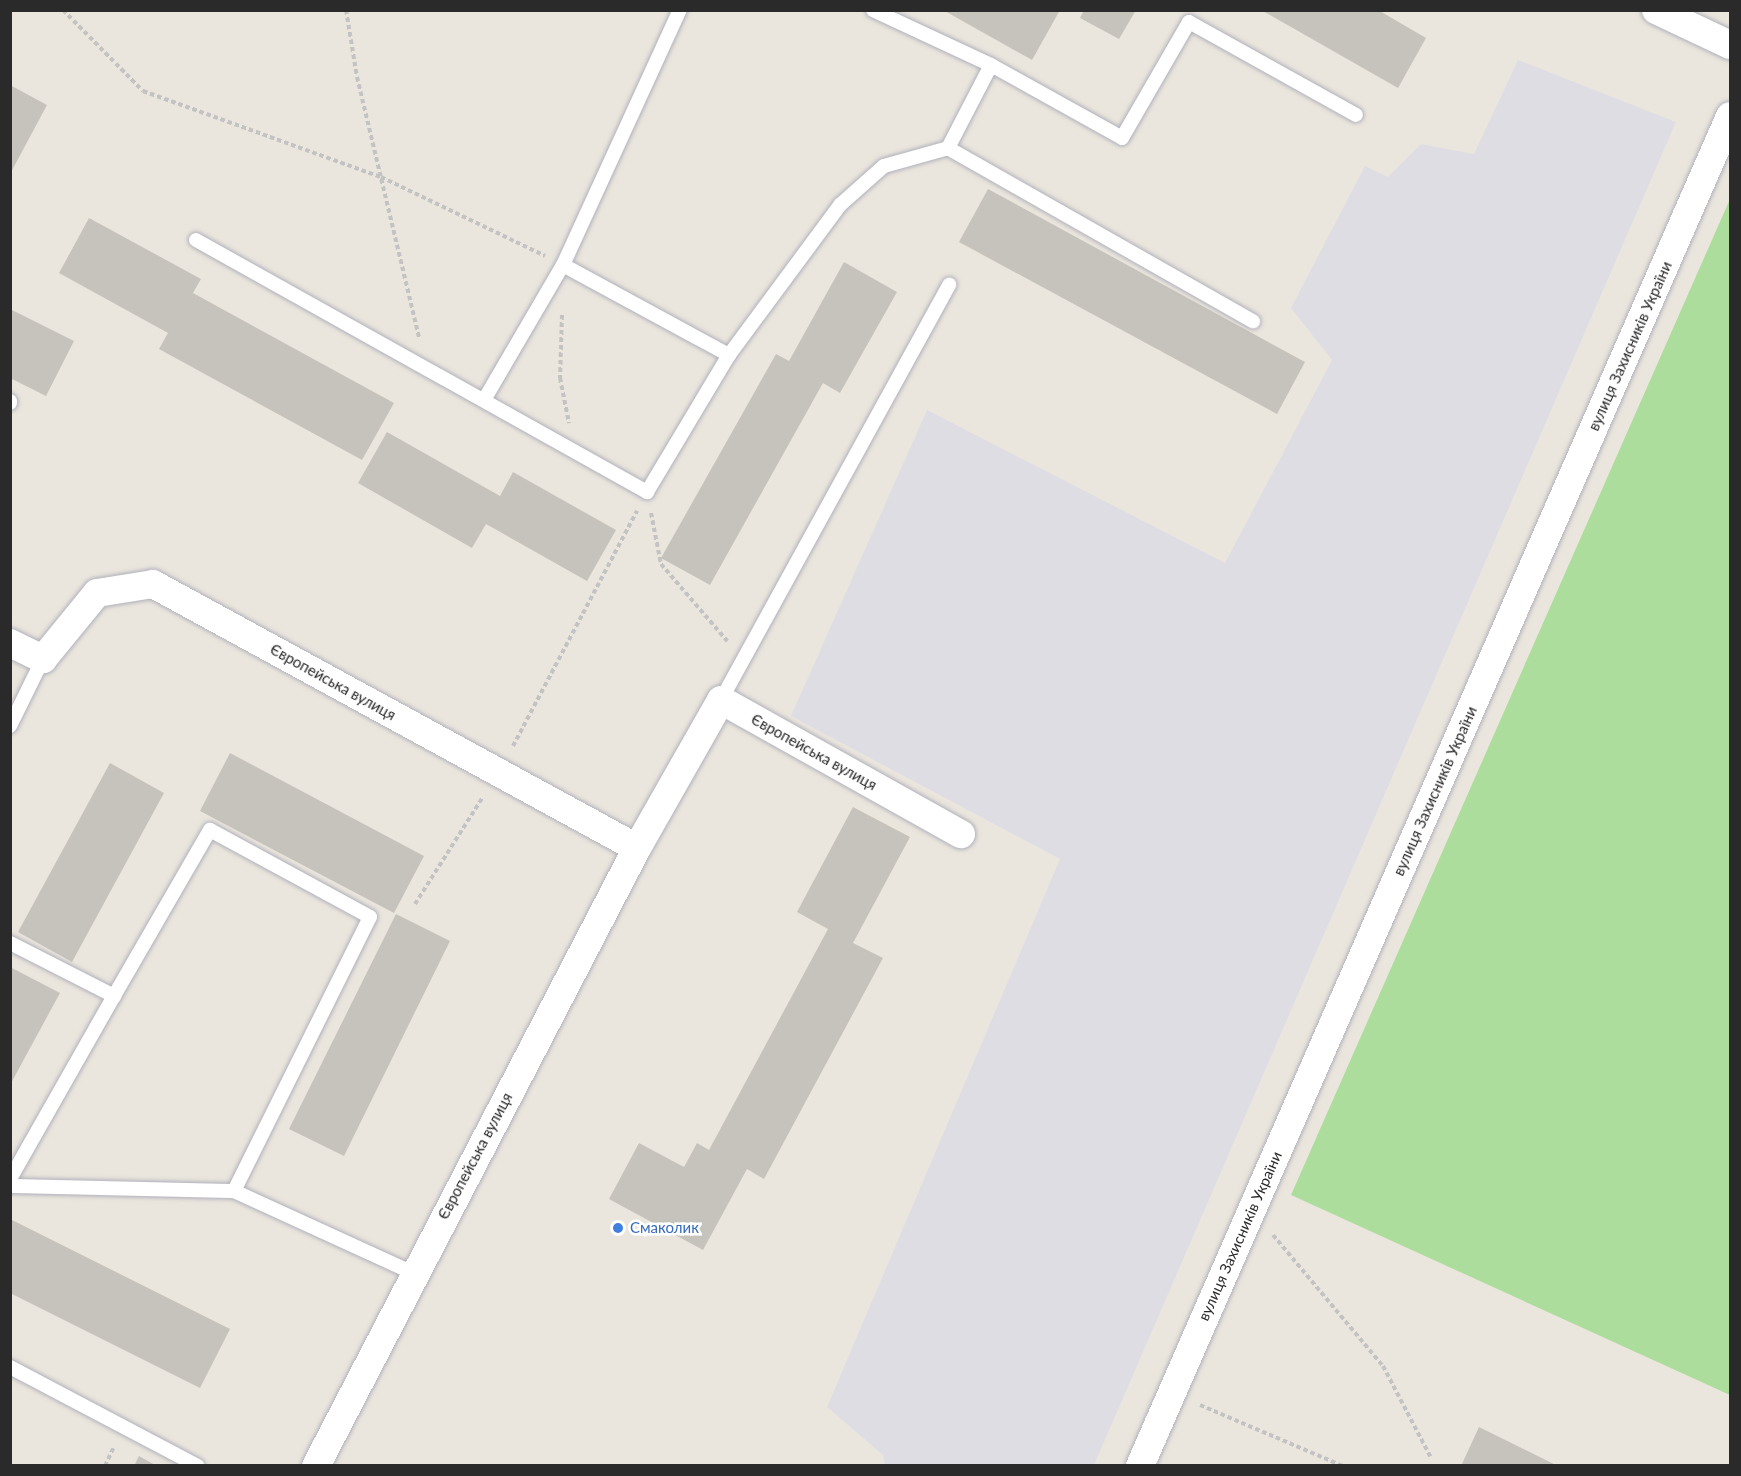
<!DOCTYPE html>
<meta charset="utf-8">
<style>
body{margin:0}
#map{position:relative;width:1741px;height:1476px;overflow:hidden;background:#ebe6dd;font-family:Lato,sans-serif}
div>[style]{position:absolute}
.industrial>*{inset:0;background:#dfdde4}
.green>*{inset:0;background:#addd9d}
.building>*{inset:0;background:#c6c3bc}
.path>*{height:4px;margin-top:-2px;transform-origin:0;background:repeating-linear-gradient(90deg,#c3c3c3 0 4.5px,transparent 0 7.5px)}
.roads{filter:drop-shadow(0 0 2px #b0b1bc) drop-shadow(0 0 2px #b0b1bc)}
.service>*{height:14px;margin:-7px;padding:0 7px;transform-origin:7px;border-radius:7px;background:#fff}
.minor>*{height:28px;margin:-14px;padding:0 14px;transform-origin:14px;border-radius:14px;background:#fff}
.dots>*{width:16px;height:16px;translate:-50% -50%;box-sizing:border-box;border:3px solid #fff;border-radius:50%}
span{translate:-50% -50%;white-space:nowrap;text-align:center;line-height:1.15;-webkit-text-stroke:5px #fff;paint-order:stroke}
.street-label{font-size:15px;color:#2a2a2a}
.shop-label{font-size:15px;color:#366cbe}
.left{translate:0 -50%;text-align:left}
.frame{position:absolute;inset:0;border:12px solid #2a2a2a;pointer-events:none}
</style>
<div id="map">
<div class="industrial">
<div style="clip-path:polygon(1518px 60px,1676px 122px,1094px 1465px,885px 1465px,883px 1455px,827px 1407px,1060px 859px,791px 716px,927px 410px,1225px 563px,1332px 360px,1291px 308px,1365px 166px,1388px 177px,1421px 144px,1474px 154px)"></div>
</div>
<div class="green">
<div style="clip-path:polygon(1730px 199px,1730px 1395px,1291px 1195px)"></div>
</div>
<div class="building">
<div style="clip-path:polygon(943px 10px,1060px 10px,1032px 60px)"></div>
<div style="clip-path:polygon(1084px 10px,1136px 10px,1119px 39px,1080px 18px)"></div>
<div style="clip-path:polygon(1261px 10px,1378px 10px,1426px 38px,1398px 88px)"></div>
<div style="clip-path:polygon(10px 85px,47px 105px,10px 174px)"></div>
<div style="clip-path:polygon(988px 189px,1305px 362px,1277px 414px,959px 242px)"></div>
<div style="clip-path:polygon(89px 218px,201px 279px,193px 293px,394px 403px,362px 460px,159px 349px,168px 333px,59px 273px)"></div>
<div style="clip-path:polygon(844px 262px,897px 292px,840px 393px,823px 383px,710px 585px,661px 558px,776px 354px,789px 361px)"></div>
<div style="clip-path:polygon(10px 309px,74px 341px,46px 396px,10px 378px)"></div>
<div style="clip-path:polygon(387px 432px,500px 496px,513px 472px,616px 530px,587px 581px,486px 524px,472px 548px,358px 483px)"></div>
<div style="clip-path:polygon(230px 753px,424px 856px,394px 913px,200px 811px)"></div>
<div style="clip-path:polygon(110px 763px,164px 793px,72px 962px,18px 932px)"></div>
<div style="clip-path:polygon(853px 807px,910px 837px,853px 943px,883px 958px,764px 1179px,747px 1169px,703px 1250px,609px 1199px,639px 1143px,684px 1167px,697px 1143px,709px 1150px,828px 929px,797px 912px)"></div>
<div style="clip-path:polygon(396px 914px,450px 941px,344px 1156px,289px 1129px)"></div>
<div style="clip-path:polygon(10px 967px,60px 993px,10px 1085px)"></div>
<div style="clip-path:polygon(10px 1219px,230px 1329px,200px 1388px,10px 1293px)"></div>
<div style="clip-path:polygon(1479px 1427px,1558px 1466px,1461px 1466px)"></div>
<div style="clip-path:polygon(139px 1456px,157px 1466px,134px 1466px)"></div>
</div>
<div class="path">
<div style="left:63px;top:10px;width:114px;rotate:45.4deg"></div>
<div style="left:143px;top:91px;width:253px;rotate:19.9deg"></div>
<div style="left:381px;top:177px;width:182px;rotate:25.7deg"></div>
<div style="left:346px;top:10px;width:68px;rotate:80.7deg"></div>
<div style="left:357px;top:77px;width:268px;rotate:76.6deg"></div>
<div style="left:562px;top:315px;width:63px;rotate:91.8deg"></div>
<div style="left:560px;top:378px;width:46px;rotate:78.7deg"></div>
<div style="left:651px;top:513px;width:52px;rotate:78.9deg"></div>
<div style="left:661px;top:564px;width:103px;rotate:49.3deg"></div>
<div style="left:513px;top:746px;width:266px;rotate:-62.2deg"></div>
<div style="left:415px;top:904px;width:127px;rotate:-57.6deg"></div>
<div style="left:1273px;top:1235px;width:171px;rotate:50deg"></div>
<div style="left:1383px;top:1366px;width:104px;rotate:62.4deg"></div>
<div style="left:1200px;top:1405px;width:155px;rotate:23.1deg"></div>
<div style="left:105px;top:1466px;width:21px;rotate:-65deg"></div>
</div>
<div class="roads">
<div class="service">
<div style="left:873px;top:10px;width:130px;rotate:25deg"></div>
<div style="left:991px;top:65px;width:150px;rotate:29.1deg"></div>
<div style="left:1122px;top:138px;width:134px;rotate:-60deg"></div>
<div style="left:1189px;top:22px;width:191px;rotate:29.1deg"></div>
<div style="left:948px;top:148px;width:93px;rotate:-62.6deg"></div>
<div style="left:196px;top:240px;width:517px;rotate:29.19deg"></div>
<div style="left:647px;top:492px;width:160px;rotate:-59.1deg"></div>
<div style="left:563px;top:265px;width:189px;rotate:28.5deg"></div>
<div style="left:729px;top:355px;width:187px;rotate:-53.5deg"></div>
<div style="left:840px;top:205px;width:59px;rotate:-41.6deg"></div>
<div style="left:884px;top:166px;width:66px;rotate:-15.7deg"></div>
<div style="left:948px;top:148px;width:351px;rotate:29.6deg"></div>
<div style="left:484px;top:400px;width:156px;rotate:-59.7deg"></div>
<div style="left:563px;top:265px;width:281px;rotate:-65.4deg"></div>
<div style="left:10px;top:401px;width:2px;rotate:90deg"></div>
<div style="left:721px;top:700px;width:474px;rotate:-61.2deg"></div>
<div style="left:10px;top:726px;width:75px;rotate:-63.8deg"></div>
<div style="left:10px;top:943px;width:117px;rotate:27deg"></div>
<div style="left:114px;top:996px;width:192px;rotate:-60deg"></div>
<div style="left:210px;top:830px;width:182px;rotate:28.5deg"></div>
<div style="left:370px;top:917px;width:306px;rotate:116.4deg"></div>
<div style="left:234px;top:1191px;width:197px;rotate:24.6deg"></div>
<div style="left:10px;top:1179px;width:210px;rotate:-60.4deg"></div>
<div style="left:10px;top:1186px;width:224px;rotate:1.3deg"></div>
<div style="left:10px;top:1367px;width:212px;rotate:27.8deg"></div>
</div>
<div class="minor">
<div style="left:1656px;top:10px;width:82px;rotate:25.3deg"></div>
<div style="left:10px;top:643px;width:37px;rotate:26deg"></div>
<div style="left:43px;top:659px;width:85px;rotate:-50.7deg"></div>
<div style="left:97px;top:593px;width:57px;rotate:-9.1deg"></div>
<div style="left:153px;top:584px;width:551px;rotate:28.61deg"></div>
<div style="left:316px;top:1466px;width:696px;rotate:-62.55deg"></div>
<div style="left:637px;top:848px;width:170px;rotate:-60.4deg"></div>
<div style="left:721px;top:700px;width:275px;rotate:29.2deg"></div>
<div style="left:1140px;top:1466px;width:1473px;rotate:-66.39deg"></div>
</div>
</div>
<div class="dots">
<div style="left:618px;top:1228px;background:#3f7fe0"></div>
</div>
<div class="street-label">
<span style="left:1630px;top:346px;rotate:-66deg">вулиця Захисників України</span>
<span style="left:333px;top:682px;rotate:29deg">Європейська вулиця</span>
<span style="left:814px;top:752px;rotate:29deg">Європейська вулиця</span>
<span style="left:1435px;top:791px;rotate:-66deg">вулиця Захисників України</span>
<span style="left:475px;top:1156px;rotate:-62deg">Європейська вулиця</span>
<span style="left:1240px;top:1236px;rotate:-66deg">вулиця Захисників України</span>
</div>
<div class="shop-label">
<span class="left" style="left:630px;top:1228px">Смаколик</span>
</div>
<div class="frame"></div>
</div>
